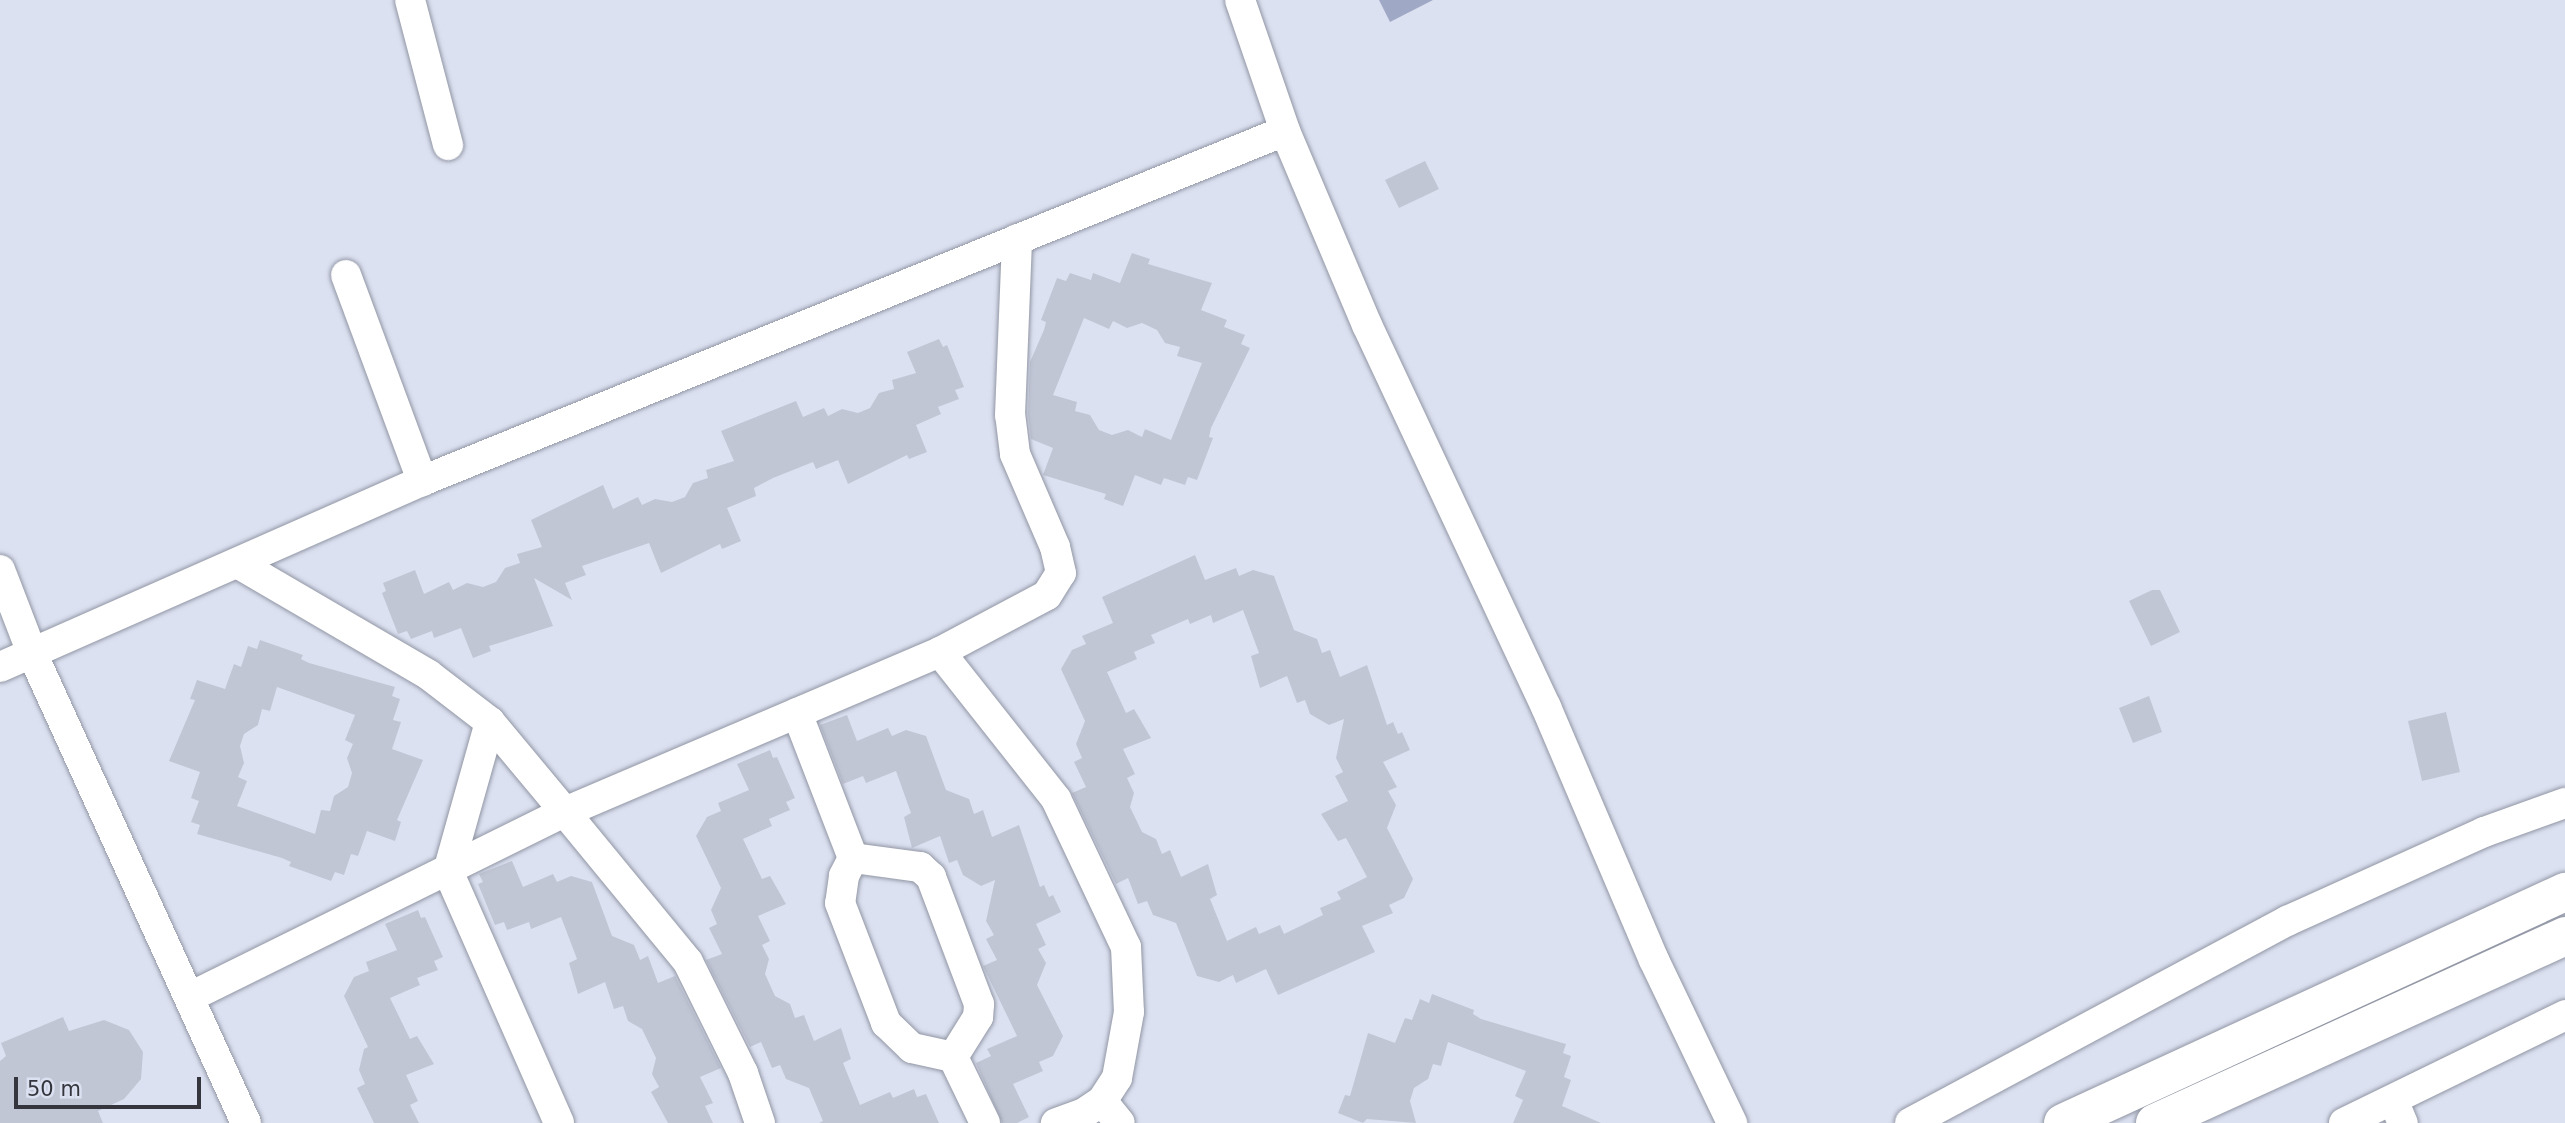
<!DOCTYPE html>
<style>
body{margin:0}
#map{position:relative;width:2565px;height:1123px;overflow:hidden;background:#dce1f1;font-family:"DejaVu Sans",sans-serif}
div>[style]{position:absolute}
.water>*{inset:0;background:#9fa8c5}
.building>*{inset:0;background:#c1c6d5}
.roads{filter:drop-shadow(0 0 2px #9196a4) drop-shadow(0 0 2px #9196a4)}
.minor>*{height:30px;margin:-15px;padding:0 15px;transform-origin:15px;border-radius:15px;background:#fff}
.trunk>*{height:38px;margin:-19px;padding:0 19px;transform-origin:19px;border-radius:19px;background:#fff}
span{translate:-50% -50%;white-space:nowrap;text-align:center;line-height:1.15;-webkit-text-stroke:7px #dce1f1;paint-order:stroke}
.scale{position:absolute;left:14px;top:1077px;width:187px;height:32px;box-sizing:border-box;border:4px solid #35363d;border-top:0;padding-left:9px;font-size:21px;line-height:24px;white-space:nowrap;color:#35363d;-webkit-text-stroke:5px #dce1f1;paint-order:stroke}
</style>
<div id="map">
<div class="water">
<div style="clip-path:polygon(1379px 0,1433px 0,1390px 22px)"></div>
</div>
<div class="building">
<div style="clip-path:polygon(1425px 161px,1439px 189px,1399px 208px,1385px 180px)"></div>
<div style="clip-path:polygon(evenodd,1132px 253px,1150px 259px,1148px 264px,1212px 283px,1201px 310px,1227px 320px,1224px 327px,1245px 335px,1241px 344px,1250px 348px,1211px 428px,1209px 437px,1213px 438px,1197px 480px,1188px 477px,1185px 485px,1164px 478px,1161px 485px,1135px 475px,1123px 506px,1104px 499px,1106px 494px,1043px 475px,1053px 448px,1031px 439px,1028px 414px,1030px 362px,1044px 330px,1046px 322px,1041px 320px,1057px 278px,1066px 281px,1070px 273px,1091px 280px,1093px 273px,1120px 283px,1132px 253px,1084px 318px,1109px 329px,1113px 321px,1127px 328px,1142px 323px,1157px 330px,1165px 343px,1180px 347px,1177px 356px,1202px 363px,1171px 440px,1145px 429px,1142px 437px,1128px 430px,1112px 435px,1099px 430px,1090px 415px,1075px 411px,1077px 402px,1053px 395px,1084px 318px)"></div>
<div style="clip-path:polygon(939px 339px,943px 347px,947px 345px,964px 387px,955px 390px,959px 399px,938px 407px,941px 414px,916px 425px,927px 452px,909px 459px,907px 455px,848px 484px,838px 460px,816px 469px,813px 462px,773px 478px,754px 488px,756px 496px,727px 508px,741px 541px,722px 549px,720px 544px,661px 573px,649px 543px,582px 566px,586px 575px,565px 583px,572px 600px,534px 578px,553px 626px,489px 646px,491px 651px,473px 658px,461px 628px,434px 638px,432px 631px,411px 639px,407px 631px,398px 634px,382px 593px,386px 591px,383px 583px,415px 570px,424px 594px,449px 582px,453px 590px,467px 583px,483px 587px,496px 582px,505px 568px,520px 563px,517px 554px,542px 547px,531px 520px,603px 485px,613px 509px,638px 497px,642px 505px,655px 499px,672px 502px,685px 497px,693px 483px,708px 478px,706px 470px,734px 461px,721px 431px,796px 401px,803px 417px,824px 408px,828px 416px,842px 409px,858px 413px,870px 408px,879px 393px,894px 389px,892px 380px,916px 373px,907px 352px)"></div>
<div style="clip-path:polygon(evenodd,1195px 555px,1205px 580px,1236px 568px,1239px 576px,1253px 570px,1274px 576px,1294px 630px,1317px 639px,1322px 653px,1330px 650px,1340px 677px,1367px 665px,1387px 725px,1393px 722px,1398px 734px,1402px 732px,1410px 750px,1383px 762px,1397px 787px,1388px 791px,1396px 805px,1387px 828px,1413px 879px,1404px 898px,1389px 905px,1393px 913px,1362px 926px,1375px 952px,1278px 995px,1266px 969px,1236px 983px,1233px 975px,1219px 982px,1197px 976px,1176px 923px,1153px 915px,1147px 901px,1138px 904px,1128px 878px,1116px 884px,1072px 793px,1086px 787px,1074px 762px,1082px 758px,1076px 744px,1085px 721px,1061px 669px,1072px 650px,1086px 644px,1082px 636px,1113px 623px,1102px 597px,1195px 555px,1243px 610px,1259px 653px,1251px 656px,1260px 688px,1287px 676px,1297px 703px,1305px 700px,1310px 714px,1329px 725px,1344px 719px,1336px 758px,1343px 772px,1335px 776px,1348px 801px,1321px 814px,1338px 841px,1346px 838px,1367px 877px,1337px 892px,1341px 899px,1320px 908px,1323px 915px,1284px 934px,1280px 925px,1259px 934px,1256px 927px,1227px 941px,1210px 899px,1217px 895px,1208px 864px,1181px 877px,1170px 850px,1162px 854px,1156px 839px,1142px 832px,1130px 807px,1134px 793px,1127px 778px,1135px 774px,1123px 749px,1151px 738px,1134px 709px,1126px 713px,1107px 672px,1137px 659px,1134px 652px,1155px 643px,1151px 635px,1188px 619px,1190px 624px,1211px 615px,1213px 623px,1243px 610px)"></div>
<div style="clip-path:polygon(2152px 590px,2160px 590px,2180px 632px,2151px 646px,2129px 601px)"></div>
<div style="clip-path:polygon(evenodd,260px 640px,303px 655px,301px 659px,309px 663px,395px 687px,392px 696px,400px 699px,393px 720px,401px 722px,392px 749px,423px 760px,397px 820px,401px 822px,395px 841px,367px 831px,358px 856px,351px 854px,344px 875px,335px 872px,331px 881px,289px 866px,291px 862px,282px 858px,197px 834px,200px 825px,191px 822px,199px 801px,191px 798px,200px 772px,169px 761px,195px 700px,190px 699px,197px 680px,225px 689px,234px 664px,241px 667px,248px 646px,257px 649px,260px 640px,277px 687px,355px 715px,345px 740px,353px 744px,347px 758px,352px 773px,348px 787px,334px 796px,330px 811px,321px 810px,315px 834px,237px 806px,247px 781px,238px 777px,244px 763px,240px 746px,244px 734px,258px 725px,262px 709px,270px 711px,277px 687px)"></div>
<div style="clip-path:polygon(2149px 696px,2162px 732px,2133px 743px,2119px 708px)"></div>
<div style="clip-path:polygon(2446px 712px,2460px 772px,2422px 781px,2408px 721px)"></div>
<div style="clip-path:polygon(847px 715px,857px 741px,888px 728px,892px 736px,906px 730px,926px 736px,946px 790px,969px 799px,974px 814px,983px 810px,992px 837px,1019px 825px,1040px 887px,1044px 885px,1049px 897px,1053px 895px,1061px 912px,1036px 924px,1046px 945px,1038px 949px,1046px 963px,1037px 985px,1063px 1036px,1053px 1056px,1039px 1062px,1043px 1071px,1013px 1084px,1029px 1117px,1017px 1123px,1002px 1123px,976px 1063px,991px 1056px,987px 1049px,1017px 1036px,983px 966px,997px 960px,986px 939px,994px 935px,986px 921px,995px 880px,981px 886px,963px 875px,957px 860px,949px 863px,940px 836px,912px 848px,904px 817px,911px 813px,896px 771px,866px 783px,863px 776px,843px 784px,820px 725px)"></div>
<div style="clip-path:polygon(770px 750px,773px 758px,777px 757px,795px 798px,786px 802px,790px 810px,769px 819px,772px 826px,743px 839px,762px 879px,770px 876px,786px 904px,758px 916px,770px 941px,762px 945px,769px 959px,765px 974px,775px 996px,790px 1004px,795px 1018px,804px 1015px,814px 1041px,841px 1028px,851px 1059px,843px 1063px,860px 1105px,890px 1092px,893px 1098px,914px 1089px,917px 1097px,926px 1094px,939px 1123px,819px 1123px,823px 1121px,809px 1088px,786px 1079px,780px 1065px,772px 1068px,761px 1042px,750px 1047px,706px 960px,722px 954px,709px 928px,717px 924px,711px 910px,721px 888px,696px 836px,707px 817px,721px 811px,718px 803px,749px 790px,737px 764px)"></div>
<div style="clip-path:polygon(512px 861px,523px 887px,553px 874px,557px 882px,571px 876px,592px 882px,612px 936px,634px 945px,640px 960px,648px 956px,658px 983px,675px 976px,721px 1068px,700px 1077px,713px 1103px,705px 1106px,713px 1123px,668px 1123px,651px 1092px,659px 1087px,652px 1074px,656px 1058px,642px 1029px,628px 1021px,623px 1006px,614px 1009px,605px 982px,578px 994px,569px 963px,577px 959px,561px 917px,531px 929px,529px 922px,507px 930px,504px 922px,495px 925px,478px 884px,483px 882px,479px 874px)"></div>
<div style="clip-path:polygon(418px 910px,421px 918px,425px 917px,443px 957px,434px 961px,438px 970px,417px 978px,420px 985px,390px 998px,410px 1039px,417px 1036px,434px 1064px,406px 1075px,418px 1101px,410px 1105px,419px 1123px,374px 1123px,357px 1088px,365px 1084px,359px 1070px,364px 1049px,368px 1047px,344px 996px,354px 977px,369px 971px,366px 962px,397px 950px,385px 924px)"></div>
<div style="clip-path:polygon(1432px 994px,1474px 1010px,1473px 1014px,1481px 1019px,1566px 1044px,1563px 1053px,1571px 1056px,1564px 1077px,1571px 1080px,1562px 1106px,1601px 1123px,1513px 1123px,1523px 1100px,1515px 1096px,1526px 1071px,1448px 1042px,1441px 1066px,1433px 1064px,1428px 1079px,1414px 1088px,1410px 1101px,1416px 1123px,1367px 1119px,1363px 1123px,1338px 1113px,1345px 1095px,1350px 1096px,1368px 1033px,1395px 1043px,1405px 1018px,1412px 1020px,1420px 999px,1429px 1003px)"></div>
<div style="clip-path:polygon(63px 1017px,69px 1031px,104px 1020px,129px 1030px,143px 1052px,141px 1079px,124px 1099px,98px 1111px,103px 1123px,0 1123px,0 1061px,6px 1056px,1px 1043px)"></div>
</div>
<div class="roads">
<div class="minor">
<div style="left:410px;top:0;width:150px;rotate:75.3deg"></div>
<div style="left:1240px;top:0;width:139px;rotate:71deg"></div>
<div style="left:1285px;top:131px;width:211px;rotate:67.1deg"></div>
<div style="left:1367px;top:325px;width:422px;rotate:64.9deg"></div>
<div style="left:1546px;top:707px;width:275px;rotate:66.9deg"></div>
<div style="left:1654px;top:960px;width:181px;rotate:64.4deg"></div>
<div style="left:346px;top:275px;width:220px;rotate:69.7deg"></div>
<div style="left:0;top:570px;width:89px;rotate:68.9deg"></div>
<div style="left:32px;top:653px;width:516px;rotate:65.52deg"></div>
<div style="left:940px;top:652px;width:187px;rotate:51.7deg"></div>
<div style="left:1056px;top:799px;width:164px;rotate:64.7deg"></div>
<div style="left:1126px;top:947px;width:65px;rotate:87.4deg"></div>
<div style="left:1129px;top:1012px;width:67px;rotate:100.3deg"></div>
<div style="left:1117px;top:1078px;width:27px;rotate:123deg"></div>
<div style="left:1102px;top:1101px;width:22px;rotate:146deg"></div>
<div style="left:1084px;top:1113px;width:30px;rotate:160deg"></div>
<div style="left:0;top:667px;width:461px;rotate:-23.8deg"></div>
<div style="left:422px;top:481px;width:931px;rotate:-22.08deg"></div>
<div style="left:797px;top:713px;width:155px;rotate:68.9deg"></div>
<div style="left:853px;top:858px;width:20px;rotate:117deg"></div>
<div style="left:844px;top:876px;width:27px;rotate:98deg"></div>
<div style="left:840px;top:903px;width:129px;rotate:69deg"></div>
<div style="left:886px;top:1023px;width:36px;rotate:44deg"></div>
<div style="left:912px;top:1048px;width:42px;rotate:12.4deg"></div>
<div style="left:953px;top:1057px;width:73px;rotate:64.1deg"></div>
<div style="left:490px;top:722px;width:155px;rotate:105.7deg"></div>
<div style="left:448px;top:871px;width:275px;rotate:66.2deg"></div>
<div style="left:853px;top:858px;width:68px;rotate:7.7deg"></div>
<div style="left:920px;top:867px;width:15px;rotate:42deg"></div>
<div style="left:931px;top:877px;width:136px;rotate:69.3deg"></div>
<div style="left:979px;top:1004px;width:13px;rotate:94deg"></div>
<div style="left:978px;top:1017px;width:47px;rotate:122deg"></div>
<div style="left:190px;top:997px;width:418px;rotate:-26.3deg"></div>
<div style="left:565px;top:812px;width:117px;rotate:-129.8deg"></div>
<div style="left:490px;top:722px;width:77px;rotate:-142.4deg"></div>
<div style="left:429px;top:675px;width:220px;rotate:-149.7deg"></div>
<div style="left:2393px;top:1100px;width:25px;rotate:67deg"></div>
<div style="left:1102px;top:1101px;width:28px;rotate:51deg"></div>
<div style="left:760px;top:1123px;width:53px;rotate:-108.8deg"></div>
<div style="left:743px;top:1073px;width:124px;rotate:-116.4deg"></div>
<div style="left:688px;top:962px;width:194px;rotate:-129.4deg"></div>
<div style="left:565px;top:812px;width:408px;rotate:-23.1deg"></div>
<div style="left:940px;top:652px;width:121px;rotate:-28deg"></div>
<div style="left:1047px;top:595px;width:26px;rotate:-58deg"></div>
<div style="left:1061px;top:573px;width:27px;rotate:-103deg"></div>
<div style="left:1055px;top:547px;width:101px;rotate:-113.3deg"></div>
<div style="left:1015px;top:454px;width:39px;rotate:-97deg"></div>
<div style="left:1010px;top:415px;width:176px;rotate:-87.7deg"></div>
<div style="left:1910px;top:1123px;width:428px;rotate:-28.2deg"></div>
<div style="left:2287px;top:921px;width:216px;rotate:-24.3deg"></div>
<div style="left:2484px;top:832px;width:86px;rotate:-19.7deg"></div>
<div style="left:2344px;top:1123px;width:246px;rotate:-26deg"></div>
</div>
<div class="trunk">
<div style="left:2063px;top:1123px;width:553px;rotate:-24.71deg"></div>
<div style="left:2155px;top:1123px;width:451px;rotate:-24.5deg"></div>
</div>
</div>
<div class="scale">50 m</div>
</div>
